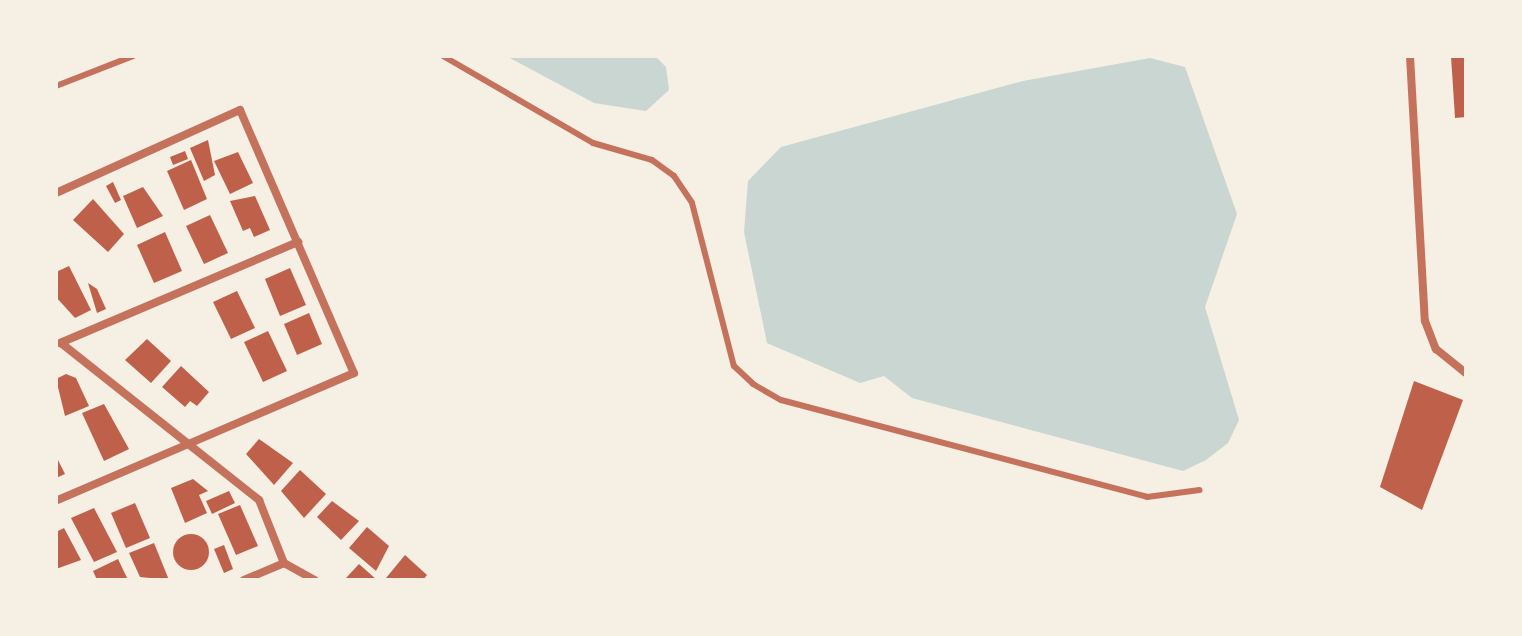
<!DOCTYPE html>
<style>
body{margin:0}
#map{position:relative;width:1522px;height:636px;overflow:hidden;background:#f6efe4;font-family:"Space Grotesk",sans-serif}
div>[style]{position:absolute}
.water>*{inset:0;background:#c9d6d2}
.building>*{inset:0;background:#bf614a}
.round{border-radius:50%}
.service>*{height:6px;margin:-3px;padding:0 3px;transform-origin:3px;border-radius:3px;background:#c5725c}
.minor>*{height:8px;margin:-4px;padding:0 4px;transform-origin:4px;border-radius:4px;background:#c5725c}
span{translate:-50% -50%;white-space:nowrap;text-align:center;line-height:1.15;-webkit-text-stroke:6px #f6efe4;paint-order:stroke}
.frame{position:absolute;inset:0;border:58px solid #f6efe4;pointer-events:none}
</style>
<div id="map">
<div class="water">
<div style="clip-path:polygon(506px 56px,655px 56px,666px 67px,669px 90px,646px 111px,594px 103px)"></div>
<div style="clip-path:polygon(1150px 58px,1185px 67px,1237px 214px,1205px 307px,1239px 420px,1228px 443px,1206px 460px,1183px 471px,912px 398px,884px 376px,860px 383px,767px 343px,744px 232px,748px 181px,781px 147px,1023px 81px)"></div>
</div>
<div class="building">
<div style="clip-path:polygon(1451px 56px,1466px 56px,1466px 117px,1455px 118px)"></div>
<div style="clip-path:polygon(208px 140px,215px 175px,204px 181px,190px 148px)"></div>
<div style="clip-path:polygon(185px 151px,188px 159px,173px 165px,170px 157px)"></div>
<div style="clip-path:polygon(238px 152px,253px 183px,230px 194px,214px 161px)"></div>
<div style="clip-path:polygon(191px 160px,207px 199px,184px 210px,167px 171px)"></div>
<div style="clip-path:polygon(113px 182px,121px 200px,115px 203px,106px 186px)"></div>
<div style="clip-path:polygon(143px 187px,163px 216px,137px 228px,123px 196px)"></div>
<div style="clip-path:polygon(255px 196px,270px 230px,254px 237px,250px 228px,243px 231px,230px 201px)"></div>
<div style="clip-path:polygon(93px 199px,124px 234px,108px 252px,73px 220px)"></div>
<div style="clip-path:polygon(210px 215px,228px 253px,204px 264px,186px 226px)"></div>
<div style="clip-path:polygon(165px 232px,182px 271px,154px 283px,137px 245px)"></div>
<div style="clip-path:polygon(69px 266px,91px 310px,75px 318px,56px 297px,56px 272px)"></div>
<div style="clip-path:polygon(290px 268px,306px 305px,280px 316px,265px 279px)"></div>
<div style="clip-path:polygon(88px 283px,97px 289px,106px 309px,97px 313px)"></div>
<div style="clip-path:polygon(237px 291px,255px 328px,231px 339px,213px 302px)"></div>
<div style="clip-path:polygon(309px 313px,322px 344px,297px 355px,284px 324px)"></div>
<div style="clip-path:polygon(268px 331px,287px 371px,263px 382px,244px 342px)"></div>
<div style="clip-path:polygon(147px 339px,171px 361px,151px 383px,125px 360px)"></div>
<div style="clip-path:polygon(181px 366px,209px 392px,197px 406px,190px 401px,185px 407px,162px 387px)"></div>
<div style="clip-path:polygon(66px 374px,76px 378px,89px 406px,65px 416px,56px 379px)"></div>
<div style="clip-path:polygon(1414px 381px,1463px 400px,1422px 510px,1380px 487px)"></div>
<div style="clip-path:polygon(104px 404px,129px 449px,104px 461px,82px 413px)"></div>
<div style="clip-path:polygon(259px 439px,293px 463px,274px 485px,246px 454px)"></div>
<div style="clip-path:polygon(56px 456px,65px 474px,56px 478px)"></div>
<div style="clip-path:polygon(300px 470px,326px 494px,304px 518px,281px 491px)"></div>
<div style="clip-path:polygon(193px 479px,208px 491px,199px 495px,207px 513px,185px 523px,171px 488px)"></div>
<div style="clip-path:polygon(229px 491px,235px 503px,212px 514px,206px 501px)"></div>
<div style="clip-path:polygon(332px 501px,359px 521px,341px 540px,317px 517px)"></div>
<div style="clip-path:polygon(135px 503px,150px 538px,126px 548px,111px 513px)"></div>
<div style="clip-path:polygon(240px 505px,258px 546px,236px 555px,218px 514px)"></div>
<div style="clip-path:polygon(94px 508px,117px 552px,94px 562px,71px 518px)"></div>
<div style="clip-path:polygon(367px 527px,389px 546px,376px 571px,349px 548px)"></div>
<div style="clip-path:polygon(64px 528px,81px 560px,56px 569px,56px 532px)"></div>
<div class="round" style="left:173px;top:534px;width:36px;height:36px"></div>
<div style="clip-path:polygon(154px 543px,169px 580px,140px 577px,129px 553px)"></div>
<div style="clip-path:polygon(224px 545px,233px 569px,224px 573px,214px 549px)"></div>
<div style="clip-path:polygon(405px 555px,427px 575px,423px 580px,386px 578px)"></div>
<div style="clip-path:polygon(118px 559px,128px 580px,97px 580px,93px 571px)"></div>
<div style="clip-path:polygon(359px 564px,377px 580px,346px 578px)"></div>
</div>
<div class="service">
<div style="left:443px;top:56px;width:173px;rotate:30.1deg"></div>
<div style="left:593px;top:143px;width:61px;rotate:16.1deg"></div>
<div style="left:652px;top:160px;width:27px;rotate:36deg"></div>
<div style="left:674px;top:176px;width:32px;rotate:56deg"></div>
<div style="left:692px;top:203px;width:168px;rotate:75.6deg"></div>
<div style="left:734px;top:366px;width:26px;rotate:43deg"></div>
<div style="left:753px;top:384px;width:32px;rotate:30deg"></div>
<div style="left:781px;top:400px;width:379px;rotate:14.8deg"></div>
<div style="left:1147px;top:497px;width:53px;rotate:-7.5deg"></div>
<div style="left:56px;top:86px;width:83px;rotate:-21.3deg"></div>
</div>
<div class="minor">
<div style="left:1410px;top:56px;width:265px;rotate:86.8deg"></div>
<div style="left:1425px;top:321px;width:30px;rotate:69deg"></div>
<div style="left:1436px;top:349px;width:38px;rotate:39deg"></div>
<div style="left:56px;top:193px;width:202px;rotate:-24.3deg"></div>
<div style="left:240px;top:110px;width:287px;rotate:66.6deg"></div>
<div style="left:354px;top:373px;width:324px;rotate:156.8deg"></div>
<div style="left:60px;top:343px;width:259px;rotate:-23deg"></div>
<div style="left:61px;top:343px;width:253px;rotate:38.4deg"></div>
<div style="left:259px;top:500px;width:68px;rotate:68.4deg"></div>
<div style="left:284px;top:563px;width:35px;rotate:29deg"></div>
<div style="left:244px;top:580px;width:43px;rotate:-23deg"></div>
</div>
<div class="frame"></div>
</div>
